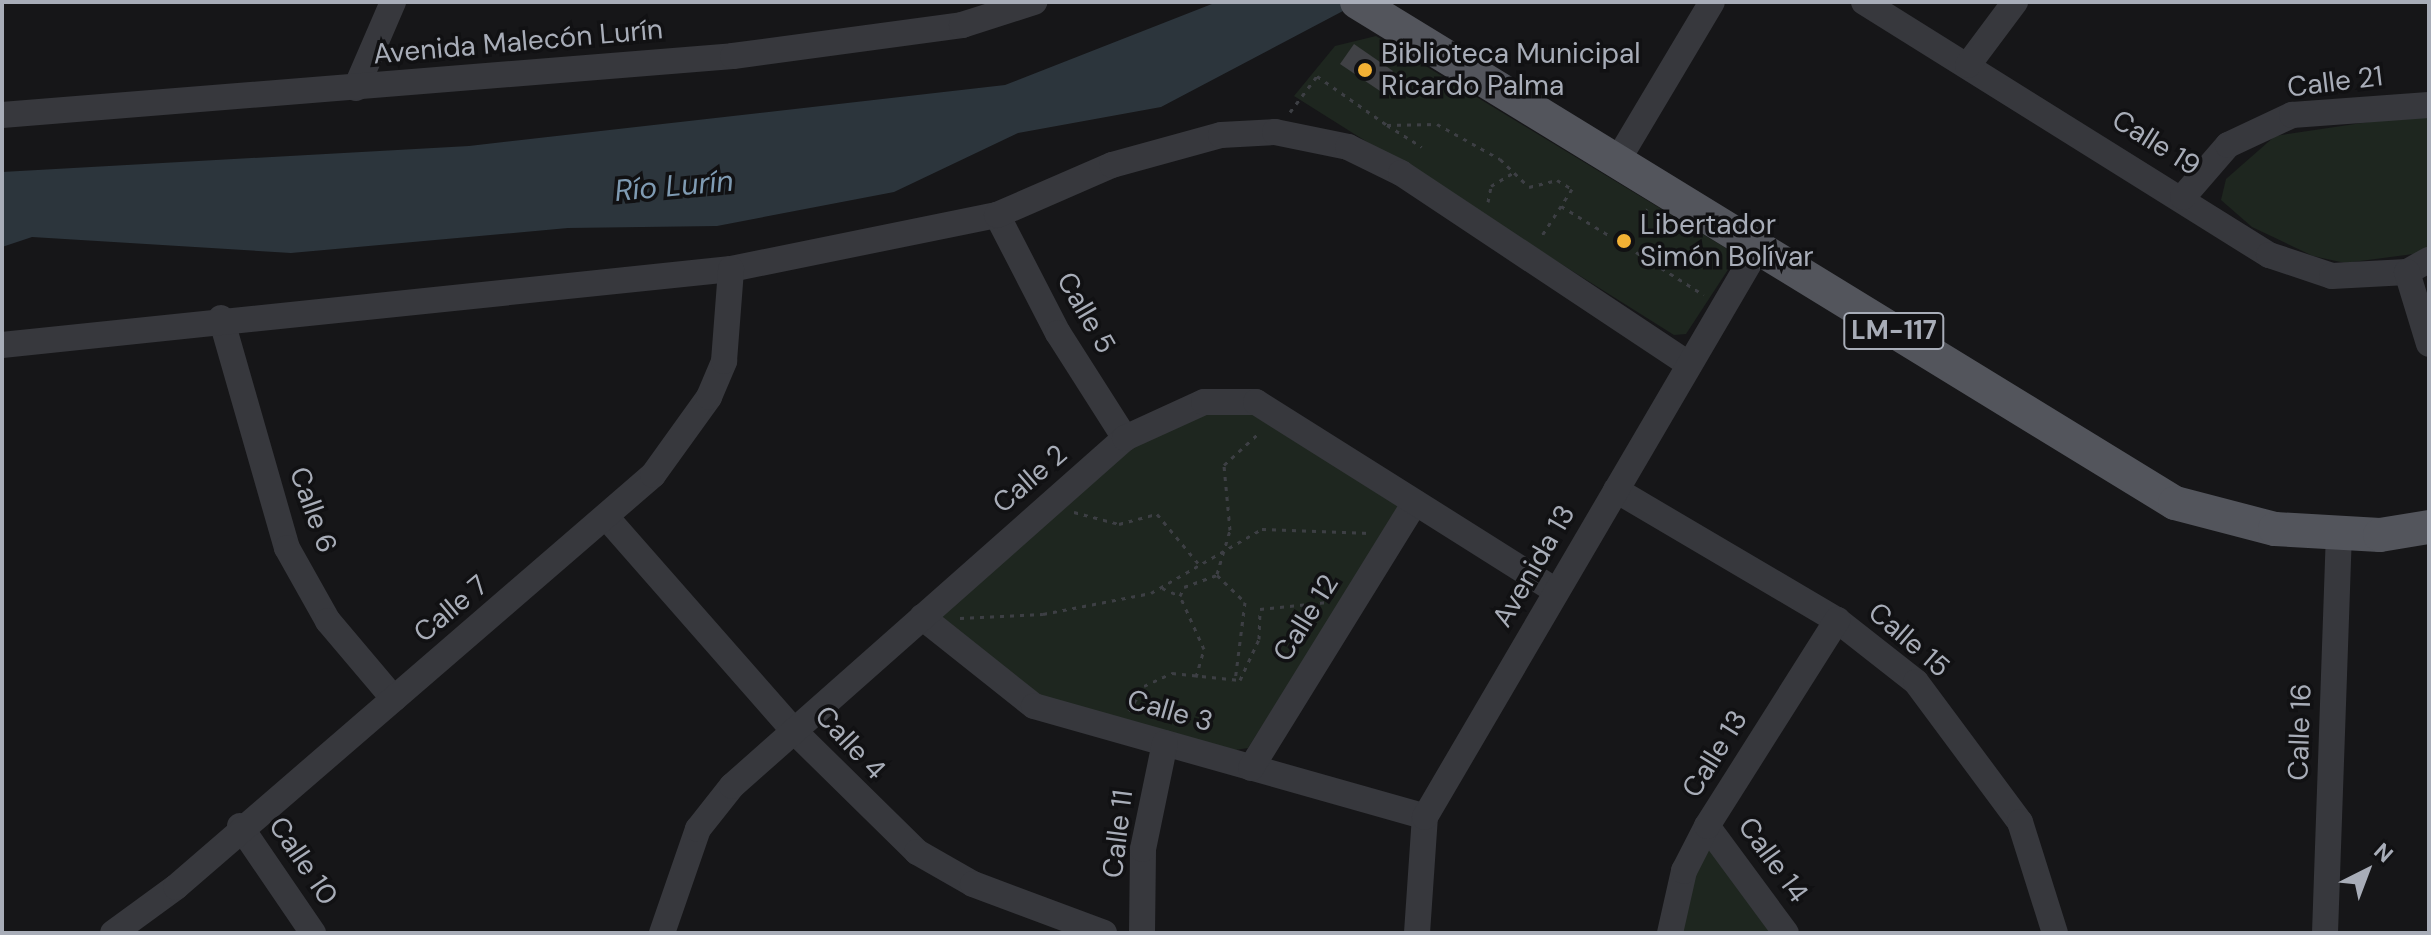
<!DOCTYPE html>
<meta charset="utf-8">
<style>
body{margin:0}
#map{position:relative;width:2431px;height:935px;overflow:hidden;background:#161618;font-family:"DM Sans",sans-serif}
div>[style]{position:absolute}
.green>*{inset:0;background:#1e261f}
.water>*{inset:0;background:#2c353c}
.building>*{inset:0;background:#404145}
.path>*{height:3px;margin-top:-1.5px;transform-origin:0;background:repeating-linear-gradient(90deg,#3d3f44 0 4px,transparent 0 10px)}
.minor>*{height:26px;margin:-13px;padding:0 13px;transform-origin:13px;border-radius:13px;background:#37383d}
.major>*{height:34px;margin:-17px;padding:0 17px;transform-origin:17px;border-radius:17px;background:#53555c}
.dots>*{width:22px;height:22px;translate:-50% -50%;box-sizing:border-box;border:4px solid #111113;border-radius:50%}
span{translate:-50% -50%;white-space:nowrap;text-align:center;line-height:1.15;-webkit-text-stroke:7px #111113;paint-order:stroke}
.shield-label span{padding:2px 6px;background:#111113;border:2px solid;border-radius:6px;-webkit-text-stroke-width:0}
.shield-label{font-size:26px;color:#a8adb8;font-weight:700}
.street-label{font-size:28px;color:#a8adb8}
.poi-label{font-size:28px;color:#a8adb8}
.left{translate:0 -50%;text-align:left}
.water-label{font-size:30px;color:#7f9bb3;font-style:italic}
.frame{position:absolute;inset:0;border:4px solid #a8adb8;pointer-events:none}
.north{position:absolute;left:2327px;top:831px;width:80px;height:80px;-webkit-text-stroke:6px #111113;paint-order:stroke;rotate:42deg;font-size:22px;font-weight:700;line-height:32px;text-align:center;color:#a8adb8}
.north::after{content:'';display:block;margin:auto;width:28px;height:36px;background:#a8adb8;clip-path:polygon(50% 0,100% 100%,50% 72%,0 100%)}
</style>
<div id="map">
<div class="green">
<div style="clip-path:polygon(1376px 36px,1729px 250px,1733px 262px,1686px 334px,1674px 335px,1294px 96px,1335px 46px)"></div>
<div style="clip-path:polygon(2429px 113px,2429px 249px,2421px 253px,2345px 263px,2313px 256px,2252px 227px,2221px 200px,2226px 179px,2275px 136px)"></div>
<div style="clip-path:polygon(1236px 405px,1404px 504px,1248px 748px,1229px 751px,1036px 700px,929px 618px,1133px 443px,1200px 409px)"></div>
<div style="clip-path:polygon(1706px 844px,1777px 933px,1680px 933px,1680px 909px)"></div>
</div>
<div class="water">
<div style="clip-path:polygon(1217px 2px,1360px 2px,1161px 107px,1018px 133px,894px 192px,717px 226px,568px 228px,291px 253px,32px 237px,2px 247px,2px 172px,469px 146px,1005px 85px)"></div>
</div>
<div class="building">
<div style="clip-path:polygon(1354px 44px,1393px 71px,1380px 91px,1340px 64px)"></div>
</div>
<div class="path">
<div style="left:1290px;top:112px;width:45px;rotate:-53.1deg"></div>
<div style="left:1317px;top:76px;width:85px;rotate:35deg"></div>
<div style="left:1387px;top:125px;width:50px;rotate:-1.1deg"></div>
<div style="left:1437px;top:124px;width:72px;rotate:29.1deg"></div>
<div style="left:1500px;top:159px;width:40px;rotate:44deg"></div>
<div style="left:1529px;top:187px;width:29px;rotate:-14deg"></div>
<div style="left:1557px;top:180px;width:17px;rotate:31deg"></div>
<div style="left:1572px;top:189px;width:57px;rotate:122.9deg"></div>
<div style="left:1387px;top:125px;width:41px;rotate:32.2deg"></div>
<div style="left:1488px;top:202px;width:16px;rotate:-79deg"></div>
<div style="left:1491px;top:186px;width:27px;rotate:-31deg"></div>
<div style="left:1561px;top:206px;width:57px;rotate:31.5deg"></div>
<div style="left:1641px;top:218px;width:11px;rotate:-56deg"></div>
<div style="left:1636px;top:252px;width:80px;rotate:32.3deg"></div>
<div style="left:1074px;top:512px;width:47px;rotate:14.9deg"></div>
<div style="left:1119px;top:524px;width:39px;rotate:-15deg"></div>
<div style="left:1157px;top:514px;width:64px;rotate:50.1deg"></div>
<div style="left:1217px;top:574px;width:46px;rotate:-73.5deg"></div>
<div style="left:1230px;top:530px;width:65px;rotate:-95.3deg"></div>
<div style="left:1224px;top:465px;width:49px;rotate:-42.5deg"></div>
<div style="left:1162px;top:588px;width:20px;rotate:24deg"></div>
<div style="left:960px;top:618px;width:83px;rotate:-2.8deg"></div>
<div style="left:1043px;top:614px;width:110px;rotate:-11deg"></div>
<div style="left:1151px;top:593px;width:128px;rotate:-30deg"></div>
<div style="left:1262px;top:529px;width:108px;rotate:2.1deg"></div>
<div style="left:1196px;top:677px;width:29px;rotate:-74deg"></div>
<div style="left:1204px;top:649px;width:58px;rotate:-114.4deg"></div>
<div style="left:1180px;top:596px;width:10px;rotate:-66deg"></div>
<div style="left:1184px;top:587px;width:35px;rotate:-20deg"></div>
<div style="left:1217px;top:575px;width:39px;rotate:44deg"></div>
<div style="left:1245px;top:602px;width:80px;rotate:97.2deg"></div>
<div style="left:1129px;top:711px;width:29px;rotate:-59deg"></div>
<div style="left:1144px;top:686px;width:31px;rotate:-25deg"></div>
<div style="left:1172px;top:673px;width:68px;rotate:5.9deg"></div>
<div style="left:1240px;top:680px;width:45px;rotate:-65.1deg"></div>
<div style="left:1259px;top:639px;width:30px;rotate:-88deg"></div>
<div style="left:1260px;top:609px;width:68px;rotate:-5.9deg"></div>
</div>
<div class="minor">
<div style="left:1864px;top:2px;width:478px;rotate:32deg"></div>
<div style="left:2269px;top:255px;width:66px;rotate:18.4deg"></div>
<div style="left:2332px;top:276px;width:75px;rotate:-3.1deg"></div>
<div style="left:2407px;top:272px;width:25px;rotate:-29deg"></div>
<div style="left:1968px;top:65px;width:79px;rotate:-53.3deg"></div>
<div style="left:356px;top:88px;width:94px;rotate:-66.7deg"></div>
<div style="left:2px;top:115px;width:733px;rotate:-4.61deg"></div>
<div style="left:733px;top:56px;width:231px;rotate:-7.7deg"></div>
<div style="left:962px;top:25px;width:76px;rotate:-17.7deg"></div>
<div style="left:1616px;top:163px;width:187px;rotate:-59.2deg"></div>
<div style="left:2183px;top:197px;width:69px;rotate:-49.1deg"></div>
<div style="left:2228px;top:145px;width:71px;rotate:-25.1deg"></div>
<div style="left:2292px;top:115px;width:137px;rotate:-4.2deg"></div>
<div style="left:997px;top:215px;width:133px;rotate:62.7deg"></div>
<div style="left:1058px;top:333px;width:125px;rotate:57.5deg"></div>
<div style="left:2407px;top:272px;width:75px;rotate:73deg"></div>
<div style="left:221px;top:318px;width:239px;rotate:74deg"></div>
<div style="left:287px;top:548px;width:84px;rotate:60.7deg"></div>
<div style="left:328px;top:621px;width:102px;rotate:49.8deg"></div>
<div style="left:2px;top:345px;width:733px;rotate:-5.95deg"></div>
<div style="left:731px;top:269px;width:271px;rotate:-11.5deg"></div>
<div style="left:997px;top:215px;width:125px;rotate:-23.5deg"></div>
<div style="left:1112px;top:165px;width:113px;rotate:-15.4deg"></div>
<div style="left:1221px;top:135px;width:54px;rotate:-3.2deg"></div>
<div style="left:1275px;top:132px;width:75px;rotate:11.6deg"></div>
<div style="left:1348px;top:147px;width:59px;rotate:26.1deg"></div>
<div style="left:1401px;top:173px;width:346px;rotate:33.6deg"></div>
<div style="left:1616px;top:490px;width:256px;rotate:30.5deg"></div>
<div style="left:1837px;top:620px;width:100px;rotate:38.1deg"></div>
<div style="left:1916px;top:682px;width:174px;rotate:53.4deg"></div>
<div style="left:2020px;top:822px;width:116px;rotate:72.5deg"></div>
<div style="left:607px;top:518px;width:283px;rotate:48.7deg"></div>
<div style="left:794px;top:731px;width:173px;rotate:44.5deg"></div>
<div style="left:917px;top:852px;width:64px;rotate:29.7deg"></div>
<div style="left:973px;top:884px;width:140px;rotate:20.5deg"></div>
<div style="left:922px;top:617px;width:143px;rotate:38.5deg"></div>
<div style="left:1034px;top:706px;width:406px;rotate:15.8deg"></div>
<div style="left:1251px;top:768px;width:312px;rotate:-58.3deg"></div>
<div style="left:240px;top:826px;width:130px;rotate:55.7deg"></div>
<div style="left:1707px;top:826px;width:133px;rotate:53.6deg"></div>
<div style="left:113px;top:933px;width:78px;rotate:-36.1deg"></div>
<div style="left:176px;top:887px;width:630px;rotate:-40.82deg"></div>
<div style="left:653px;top:475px;width:96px;rotate:-54.3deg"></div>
<div style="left:709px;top:397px;width:39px;rotate:-67deg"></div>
<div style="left:724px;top:361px;width:92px;rotate:-85.6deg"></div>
<div style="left:662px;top:933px;width:110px;rotate:-70.9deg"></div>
<div style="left:698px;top:829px;width:55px;rotate:-51.7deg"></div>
<div style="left:732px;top:786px;width:525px;rotate:-41.52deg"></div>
<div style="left:1125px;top:438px;width:87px;rotate:-24.5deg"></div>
<div style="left:1204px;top:402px;width:52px"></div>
<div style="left:1256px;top:402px;width:355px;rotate:32.2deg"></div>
<div style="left:1142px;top:933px;width:84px;rotate:-89.3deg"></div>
<div style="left:1143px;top:849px;width:108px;rotate:-78.3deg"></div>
<div style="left:1417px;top:933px;width:116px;rotate:-86.1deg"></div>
<div style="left:1425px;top:817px;width:659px;rotate:-59.66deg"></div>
<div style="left:1670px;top:933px;width:64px;rotate:-77.3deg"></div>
<div style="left:1684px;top:871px;width:51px;rotate:-62.9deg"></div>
<div style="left:1707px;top:826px;width:244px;rotate:-57.7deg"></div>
<div style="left:2325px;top:933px;width:401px;rotate:-88deg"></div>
</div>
<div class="major">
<div style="left:1357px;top:2px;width:959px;rotate:31.49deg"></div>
<div style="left:2175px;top:503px;width:103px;rotate:14.6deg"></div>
<div style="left:2275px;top:529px;width:105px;rotate:3.3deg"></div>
<div style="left:2380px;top:535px;width:50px;rotate:-9.3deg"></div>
</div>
<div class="dots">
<div style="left:1365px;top:70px;background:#f2b134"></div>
<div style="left:1624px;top:241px;background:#f2b134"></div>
</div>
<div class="shield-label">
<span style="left:1894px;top:331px">LM-117</span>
</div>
<div class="street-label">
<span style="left:518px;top:42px;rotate:-5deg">Avenida Malecón Lurín</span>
<span style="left:2335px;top:82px;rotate:-7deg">Calle 21</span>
<span style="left:2156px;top:143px;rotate:32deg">Calle 19</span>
<span style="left:1086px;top:313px;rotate:60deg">Calle 5</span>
<span style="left:1030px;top:479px;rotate:-41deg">Calle 2</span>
<span style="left:313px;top:510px;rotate:70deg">Calle 6</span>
<span style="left:1534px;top:566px;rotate:-60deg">Avenida 13</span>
<span style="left:451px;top:609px;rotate:-40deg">Calle 7</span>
<span style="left:1306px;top:618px;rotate:-58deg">Calle 12</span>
<span style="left:1909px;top:640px;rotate:41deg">Calle 15</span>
<span style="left:1170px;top:711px;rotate:16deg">Calle 3</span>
<span style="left:2300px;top:732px;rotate:-88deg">Calle 16</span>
<span style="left:850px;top:743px;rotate:47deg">Calle 4</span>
<span style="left:1715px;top:754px;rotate:-58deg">Calle 13</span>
<span style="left:1118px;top:834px;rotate:-83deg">Calle 11</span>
<span style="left:1773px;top:860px;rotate:54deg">Calle 14</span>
<span style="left:303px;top:861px;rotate:56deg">Calle 10</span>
</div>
<div class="poi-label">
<span class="left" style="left:1381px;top:70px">Biblioteca Municipal<br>Ricardo Palma</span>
<span class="left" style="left:1640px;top:241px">Libertador<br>Simón Bolívar</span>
</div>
<div class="water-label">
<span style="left:674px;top:186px;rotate:-5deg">Río Lurín</span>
</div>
<div class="frame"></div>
<div class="north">N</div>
</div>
